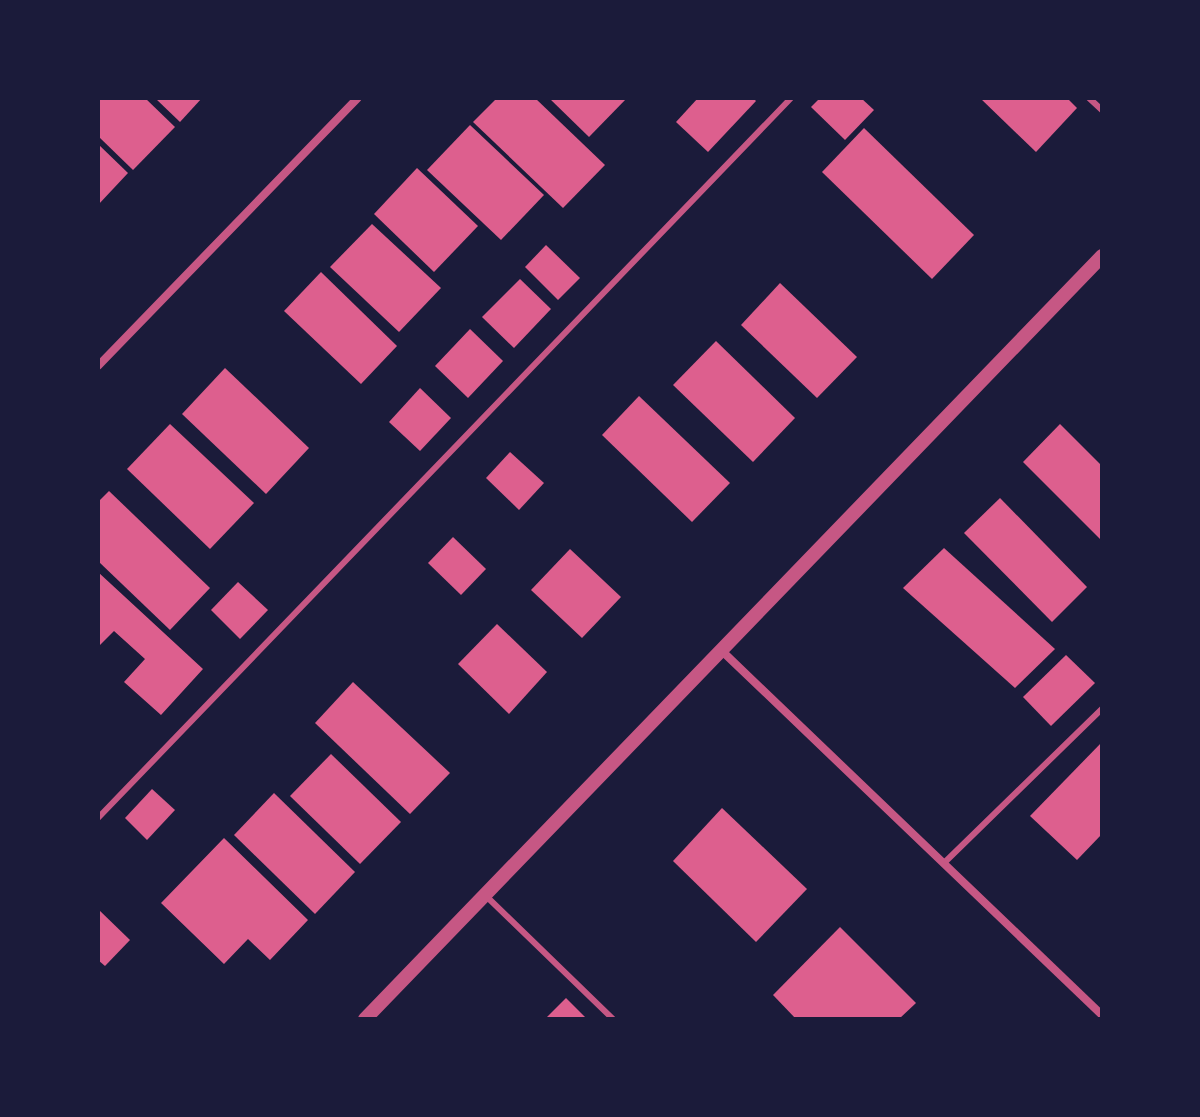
<!DOCTYPE html>
<style>
body{margin:0}
#map{position:relative;width:1200px;height:1117px;overflow:hidden;background:#1b1b3a;font-family:Literata,serif}
div>[style]{position:absolute}
.building>*{inset:0;background:#dd5f8e}
.service>*{height:6px;margin:-3px;padding:0 3px;transform-origin:3px;border-radius:3px;background:#c65784}
.minor>*{height:8px;margin:-4px;padding:0 4px;transform-origin:4px;border-radius:4px;background:#c65784}
.tertiary>*{height:14px;margin:-7px;padding:0 7px;transform-origin:7px;border-radius:7px;background:#c65784}
span{translate:-50% -50%;white-space:nowrap;text-align:center;line-height:1.15;-webkit-text-stroke:6px #1b1b3a;paint-order:stroke}
.frame{position:absolute;inset:0;border:100px solid #1b1b3a;pointer-events:none}
</style>
<div id="map">
<div class="building">
<div style="clip-path:polygon(98px 98px,145px 98px,175px 127px,133px 170px,98px 136px)"></div>
<div style="clip-path:polygon(155px 98px,202px 98px,180px 122px)"></div>
<div style="clip-path:polygon(497px 98px,535px 98px,605px 165px,563px 208px,473px 122px)"></div>
<div style="clip-path:polygon(549px 98px,627px 98px,589px 137px)"></div>
<div style="clip-path:polygon(698px 98px,753px 98px,756px 101px,708px 152px,676px 122px)"></div>
<div style="clip-path:polygon(820px 98px,861px 98px,874px 110px,845px 140px,811px 107px)"></div>
<div style="clip-path:polygon(980px 98px,1067px 98px,1077px 108px,1036px 152px)"></div>
<div style="clip-path:polygon(470px 125px,544px 195px,501px 240px,427px 170px)"></div>
<div style="clip-path:polygon(864px 128px,974px 235px,932px 279px,822px 172px)"></div>
<div style="clip-path:polygon(98px 144px,128px 173px,98px 205px)"></div>
<div style="clip-path:polygon(417px 168px,478px 226px,434px 272px,374px 214px)"></div>
<div style="clip-path:polygon(372px 224px,441px 288px,399px 332px,330px 267px)"></div>
<div style="clip-path:polygon(546px 245px,580px 278px,558px 300px,525px 267px)"></div>
<div style="clip-path:polygon(321px 272px,397px 346px,361px 384px,284px 311px)"></div>
<div style="clip-path:polygon(520px 279px,551px 309px,514px 348px,482px 317px)"></div>
<div style="clip-path:polygon(780px 283px,857px 357px,817px 398px,741px 325px)"></div>
<div style="clip-path:polygon(470px 329px,503px 361px,468px 398px,435px 366px)"></div>
<div style="clip-path:polygon(716px 341px,795px 418px,753px 462px,673px 385px)"></div>
<div style="clip-path:polygon(225px 368px,309px 448px,266px 494px,182px 414px)"></div>
<div style="clip-path:polygon(420px 388px,451px 418px,420px 451px,389px 422px)"></div>
<div style="clip-path:polygon(639px 396px,730px 483px,692px 522px,602px 435px)"></div>
<div style="clip-path:polygon(170px 424px,254px 503px,210px 549px,127px 469px)"></div>
<div style="clip-path:polygon(1060px 424px,1102px 466px,1102px 541px,1023px 462px)"></div>
<div style="clip-path:polygon(510px 452px,544px 483px,519px 510px,486px 478px)"></div>
<div style="clip-path:polygon(109px 491px,210px 588px,170px 630px,98px 561px,98px 502px)"></div>
<div style="clip-path:polygon(1000px 498px,1087px 587px,1052px 622px,964px 533px)"></div>
<div style="clip-path:polygon(453px 537px,486px 569px,461px 595px,428px 563px)"></div>
<div style="clip-path:polygon(944px 548px,1055px 649px,1015px 688px,903px 588px)"></div>
<div style="clip-path:polygon(570px 549px,621px 597px,582px 638px,531px 590px)"></div>
<div style="clip-path:polygon(98px 572px,203px 669px,161px 715px,124px 682px,145px 659px,114px 631px,98px 647px)"></div>
<div style="clip-path:polygon(238px 582px,268px 610px,240px 639px,211px 610px)"></div>
<div style="clip-path:polygon(497px 624px,547px 672px,509px 714px,458px 664px)"></div>
<div style="clip-path:polygon(1066px 655px,1095px 683px,1051px 726px,1023px 697px)"></div>
<div style="clip-path:polygon(353px 682px,450px 773px,410px 814px,315px 723px)"></div>
<div style="clip-path:polygon(1102px 742px,1102px 834px,1077px 860px,1030px 816px)"></div>
<div style="clip-path:polygon(331px 754px,401px 822px,360px 864px,290px 796px)"></div>
<div style="clip-path:polygon(152px 789px,175px 810px,147px 840px,125px 818px)"></div>
<div style="clip-path:polygon(274px 793px,355px 872px,315px 914px,234px 835px)"></div>
<div style="clip-path:polygon(722px 808px,807px 889px,756px 942px,673px 861px)"></div>
<div style="clip-path:polygon(224px 838px,308px 920px,270px 960px,248px 939px,224px 964px,161px 903px)"></div>
<div style="clip-path:polygon(98px 909px,130px 940px,105px 966px,98px 960px)"></div>
<div style="clip-path:polygon(840px 927px,916px 1003px,899px 1019px,796px 1019px,773px 995px)"></div>
<div style="clip-path:polygon(566px 998px,587px 1019px,545px 1019px)"></div>
</div>
<div class="service">
<div style="left:1089px;top:98px;width:18px;rotate:43deg"></div>
<div style="left:98px;top:818px;width:999px;rotate:-46.09deg"></div>
<div style="left:944px;top:863px;width:221px;rotate:-44.3deg"></div>
<div style="left:485px;top:895px;width:178px;rotate:44.1deg"></div>
</div>
<div class="minor">
<div style="left:98px;top:366px;width:373px;rotate:-45.9deg"></div>
<div style="left:722px;top:651px;width:526px;rotate:43.77deg"></div>
</div>
<div class="tertiary">
<div style="left:365px;top:1019px;width:1061px;rotate:-45.99deg"></div>
</div>
<div class="frame"></div>
</div>
